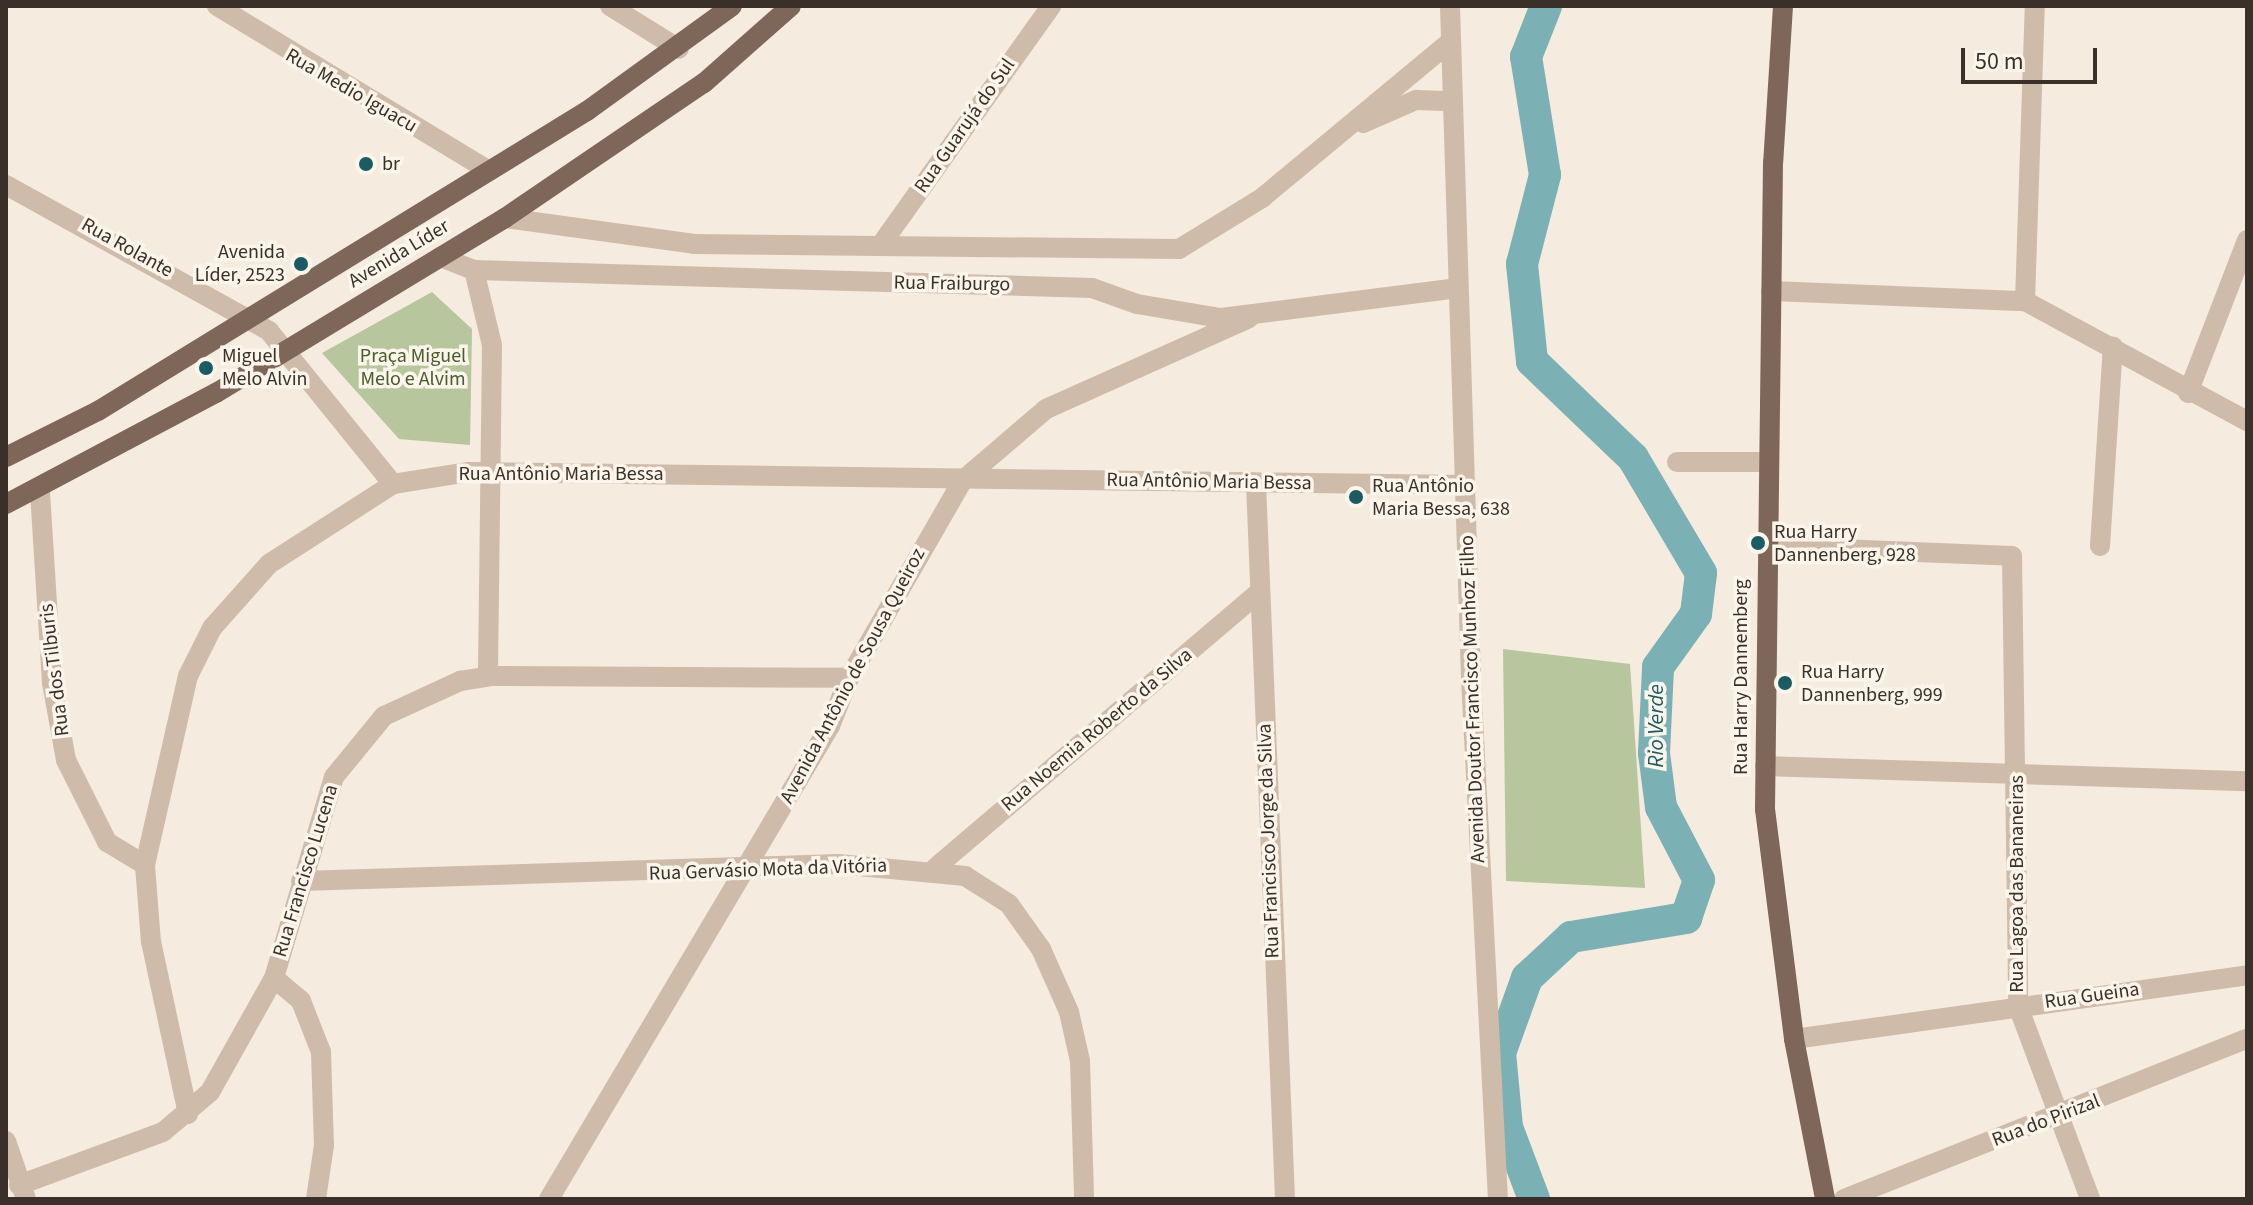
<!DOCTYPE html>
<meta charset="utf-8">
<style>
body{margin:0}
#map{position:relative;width:2253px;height:1205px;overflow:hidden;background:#f5ebdf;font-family:"Source Sans 3",sans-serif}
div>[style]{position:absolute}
.green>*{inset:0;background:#b7c69d}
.river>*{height:32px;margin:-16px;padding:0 16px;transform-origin:16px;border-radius:16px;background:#7bb1b5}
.minor>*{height:20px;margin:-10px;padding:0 10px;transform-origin:10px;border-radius:10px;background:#cfbba9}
.major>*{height:20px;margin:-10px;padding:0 10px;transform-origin:10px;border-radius:10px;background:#7e6759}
.dots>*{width:22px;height:22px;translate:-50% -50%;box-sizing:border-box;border:4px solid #fcf5ec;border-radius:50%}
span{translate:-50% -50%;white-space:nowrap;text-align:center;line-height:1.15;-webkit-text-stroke:7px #fcf5ec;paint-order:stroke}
.street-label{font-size:20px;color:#3b3029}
.poi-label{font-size:20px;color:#3b3029}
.left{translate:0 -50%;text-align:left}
.right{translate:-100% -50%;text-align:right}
.park-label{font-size:20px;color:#495c2b}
.water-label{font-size:22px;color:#1b5b61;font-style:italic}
.frame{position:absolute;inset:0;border:8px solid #3b3029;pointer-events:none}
.scale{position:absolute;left:1961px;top:48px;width:136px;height:36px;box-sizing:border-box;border:4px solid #3b3029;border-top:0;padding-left:10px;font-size:24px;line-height:28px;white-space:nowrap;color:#3b3029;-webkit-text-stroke:6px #fcf5ec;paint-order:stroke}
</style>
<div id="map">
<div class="green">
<div style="clip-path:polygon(432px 292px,472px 329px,470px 445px,399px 439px,322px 353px)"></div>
<div style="clip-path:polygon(1503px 649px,1630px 664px,1645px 888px,1506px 881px)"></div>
</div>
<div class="river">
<div style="left:1534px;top:1199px;width:77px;rotate:-110.6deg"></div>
<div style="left:1507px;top:1127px;width:74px;rotate:-95.4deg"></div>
<div style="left:1500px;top:1053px;width:80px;rotate:-70.2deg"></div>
<div style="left:1527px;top:978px;width:60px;rotate:-43deg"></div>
<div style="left:1571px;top:937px;width:117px;rotate:-9.4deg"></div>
<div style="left:1686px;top:918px;width:40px;rotate:-71.1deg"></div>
<div style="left:1699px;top:880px;width:82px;rotate:-117.5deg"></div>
<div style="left:1661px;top:807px;width:54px;rotate:-97.4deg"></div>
<div style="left:1654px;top:753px;width:86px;rotate:-87.3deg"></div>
<div style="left:1658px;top:667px;width:65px;rotate:-54.4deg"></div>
<div style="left:1696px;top:614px;width:41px;rotate:-83deg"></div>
<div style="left:1701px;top:573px;width:134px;rotate:-120.6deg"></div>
<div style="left:1633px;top:458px;width:140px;rotate:-136.2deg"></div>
<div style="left:1532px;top:361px;width:98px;rotate:-95.9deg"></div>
<div style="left:1522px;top:264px;width:92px;rotate:-75.5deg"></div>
<div style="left:1545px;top:175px;width:120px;rotate:-99.1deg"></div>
<div style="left:1526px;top:57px;width:55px;rotate:-68.6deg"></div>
</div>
<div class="minor">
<div style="left:217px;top:6px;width:318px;rotate:31.2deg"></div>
<div style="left:610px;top:6px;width:81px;rotate:31.9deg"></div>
<div style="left:1450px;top:6px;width:673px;rotate:88.21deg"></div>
<div style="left:1471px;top:679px;width:521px;rotate:87.03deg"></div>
<div style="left:1363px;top:123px;width:58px;rotate:-23.5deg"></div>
<div style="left:1416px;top:100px;width:37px;rotate:2deg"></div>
<div style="left:6px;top:185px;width:301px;rotate:29deg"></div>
<div style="left:269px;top:331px;width:197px;rotate:51deg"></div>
<div style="left:505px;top:218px;width:191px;rotate:7.8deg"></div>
<div style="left:694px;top:244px;width:485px;rotate:0.6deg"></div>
<div style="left:1179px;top:249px;width:97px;rotate:-31.6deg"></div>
<div style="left:1262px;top:198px;width:244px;rotate:-39.7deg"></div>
<div style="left:880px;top:246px;width:295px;rotate:-54.5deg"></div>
<div style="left:440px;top:257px;width:36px;rotate:21deg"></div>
<div style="left:474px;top:270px;width:618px;rotate:1.67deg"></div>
<div style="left:1092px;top:288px;width:48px;rotate:19.6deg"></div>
<div style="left:1137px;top:304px;width:85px;rotate:9.5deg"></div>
<div style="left:1221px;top:318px;width:239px;rotate:-7.2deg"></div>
<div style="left:474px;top:270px;width:77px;rotate:76.5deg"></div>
<div style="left:492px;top:345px;width:331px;rotate:90.7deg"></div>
<div style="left:1771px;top:291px;width:254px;rotate:2.3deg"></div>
<div style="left:2025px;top:301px;width:252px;rotate:28.4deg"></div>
<div style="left:2025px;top:301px;width:295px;rotate:-88.1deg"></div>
<div style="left:2188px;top:393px;width:164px;rotate:-68.9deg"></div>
<div style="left:1677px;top:462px;width:92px"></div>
<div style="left:1256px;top:483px;width:717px;rotate:87.68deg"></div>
<div style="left:40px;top:492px;width:191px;rotate:86.4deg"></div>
<div style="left:52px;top:683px;width:78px;rotate:79.7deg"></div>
<div style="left:66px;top:760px;width:92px;rotate:63.4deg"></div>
<div style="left:107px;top:842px;width:44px;rotate:31.2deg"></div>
<div style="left:1766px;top:546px;width:246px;rotate:2.3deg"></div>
<div style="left:2012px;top:556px;width:450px;rotate:89.2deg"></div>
<div style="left:2018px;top:1006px;width:206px;rotate:69.5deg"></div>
<div style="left:2100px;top:546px;width:200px;rotate:-86.3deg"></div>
<div style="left:1765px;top:766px;width:482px;rotate:1.8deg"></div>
<div style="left:935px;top:868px;width:426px;rotate:-40.4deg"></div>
<div style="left:301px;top:881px;width:537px;rotate:-1.81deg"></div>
<div style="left:838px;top:864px;width:128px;rotate:5.4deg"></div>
<div style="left:965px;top:876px;width:52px;rotate:32.5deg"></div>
<div style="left:1009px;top:904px;width:55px;rotate:54.6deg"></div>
<div style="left:1041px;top:949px;width:69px;rotate:66deg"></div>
<div style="left:1069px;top:1012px;width:50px;rotate:77.3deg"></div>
<div style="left:1080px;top:1061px;width:138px;rotate:88.3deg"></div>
<div style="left:274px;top:978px;width:35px;rotate:40deg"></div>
<div style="left:301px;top:1001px;width:55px;rotate:68.6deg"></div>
<div style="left:321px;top:1052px;width:93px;rotate:88.2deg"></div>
<div style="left:324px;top:1145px;width:55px;rotate:98.4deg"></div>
<div style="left:1794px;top:1039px;width:457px;rotate:-8deg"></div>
<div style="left:188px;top:1114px;width:176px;rotate:-102.1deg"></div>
<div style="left:151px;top:942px;width:77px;rotate:-94.5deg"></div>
<div style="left:145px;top:865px;width:194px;rotate:-77.2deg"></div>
<div style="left:188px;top:676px;width:54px;rotate:-63.4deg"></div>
<div style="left:212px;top:628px;width:86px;rotate:-48.3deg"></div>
<div style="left:269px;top:564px;width:148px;rotate:-32.8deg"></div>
<div style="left:393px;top:484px;width:77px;rotate:-9deg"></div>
<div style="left:469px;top:472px;width:996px;rotate:0.75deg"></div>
<div style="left:6px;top:1141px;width:61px;rotate:71deg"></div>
<div style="left:19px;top:1185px;width:153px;rotate:-20.2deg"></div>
<div style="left:163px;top:1132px;width:62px;rotate:-40.4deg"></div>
<div style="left:210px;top:1092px;width:131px;rotate:-60.7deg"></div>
<div style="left:274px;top:978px;width:210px;rotate:-73.4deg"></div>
<div style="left:334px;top:777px;width:79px;rotate:-50.7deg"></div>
<div style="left:384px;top:716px;width:84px;rotate:-24.7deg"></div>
<div style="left:460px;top:681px;width:33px;rotate:-9deg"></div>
<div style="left:493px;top:676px;width:356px;rotate:0.3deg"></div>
<div style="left:549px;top:1199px;width:550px;rotate:-59.29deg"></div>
<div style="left:830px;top:726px;width:52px;rotate:-68.4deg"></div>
<div style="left:849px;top:678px;width:228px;rotate:-60.1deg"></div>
<div style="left:963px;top:480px;width:109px;rotate:-40.5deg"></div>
<div style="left:1046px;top:409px;width:222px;rotate:-24.1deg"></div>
<div style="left:1844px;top:1199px;width:434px;rotate:-21.7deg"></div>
</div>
<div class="major">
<div style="left:1783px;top:6px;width:157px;rotate:93.6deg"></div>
<div style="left:1773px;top:163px;width:646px;rotate:90.71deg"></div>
<div style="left:1765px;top:809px;width:232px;rotate:82.8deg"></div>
<div style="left:1794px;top:1039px;width:163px;rotate:79deg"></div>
<div style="left:6px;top:457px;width:103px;rotate:-26.6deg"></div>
<div style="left:98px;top:411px;width:574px;rotate:-31.53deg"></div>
<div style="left:587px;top:111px;width:179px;rotate:-35.9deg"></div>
<div style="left:6px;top:504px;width:238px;rotate:-27.9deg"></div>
<div style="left:216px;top:393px;width:338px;rotate:-31.2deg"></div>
<div style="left:505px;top:218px;width:240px;rotate:-34.2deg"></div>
<div style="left:704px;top:83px;width:116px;rotate:-41.5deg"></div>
</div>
<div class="dots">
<div style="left:366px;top:164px;background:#1b5b61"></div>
<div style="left:301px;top:264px;background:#1b5b61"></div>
<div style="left:206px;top:368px;background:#1b5b61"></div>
<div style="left:1356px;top:497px;background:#1b5b61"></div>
<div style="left:1758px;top:543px;background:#1b5b61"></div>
<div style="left:1785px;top:683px;background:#1b5b61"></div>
</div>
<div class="street-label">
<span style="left:351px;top:91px;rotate:30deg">Rua Medio Iguacu</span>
<span style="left:965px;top:126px;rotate:-55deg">Rua Guarujá do Sul</span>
<span style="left:127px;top:248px;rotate:29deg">Rua Rolante</span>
<span style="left:399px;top:254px;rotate:-31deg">Avenida Líder</span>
<span style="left:952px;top:284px;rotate:1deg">Rua Fraiburgo</span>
<span style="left:561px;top:474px">Rua Antônio Maria Bessa</span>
<span style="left:1209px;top:482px;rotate:1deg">Rua Antônio Maria Bessa</span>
<span style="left:55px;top:670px;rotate:-97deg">Rua dos Tilburis</span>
<span style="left:853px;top:676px;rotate:-62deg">Avenida Antônio de Sousa Queiroz</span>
<span style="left:1741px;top:677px;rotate:-90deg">Rua Harry Dannemberg</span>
<span style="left:1473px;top:699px;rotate:-92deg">Avenida Doutor Francisco Munhoz Filho</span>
<span style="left:1097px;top:730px;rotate:-40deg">Rua Noemia Roberto da Silva</span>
<span style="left:1269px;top:841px;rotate:-92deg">Rua Francisco Jorge da Silva</span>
<span style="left:768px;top:870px;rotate:-2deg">Rua Gervásio Mota da Vitória</span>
<span style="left:306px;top:871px;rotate:-73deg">Rua Francisco Lucena</span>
<span style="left:2017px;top:884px;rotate:-90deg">Rua Lagoa das Bananeiras</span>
<span style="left:2092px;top:996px;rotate:-8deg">Rua Gueina</span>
<span style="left:2046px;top:1121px;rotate:-21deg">Rua do Pirizal</span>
</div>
<div class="poi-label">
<span class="left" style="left:382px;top:164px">br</span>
<span class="right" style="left:285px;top:264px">Avenida<br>Líder, 2523</span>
<span class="left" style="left:222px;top:368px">Miguel<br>Melo Alvin</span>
<span class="left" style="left:1372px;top:498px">Rua Antônio<br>Maria Bessa, 638</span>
<span class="left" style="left:1774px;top:544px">Rua Harry<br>Dannenberg, 928</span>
<span class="left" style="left:1801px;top:684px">Rua Harry<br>Dannenberg, 999</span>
</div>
<div class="park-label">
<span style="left:413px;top:368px">Praça Miguel<br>Melo e Alvim</span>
</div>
<div class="water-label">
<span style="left:1657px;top:726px;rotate:-90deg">Rio Verde</span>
</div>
<div class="frame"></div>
<div class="scale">50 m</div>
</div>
